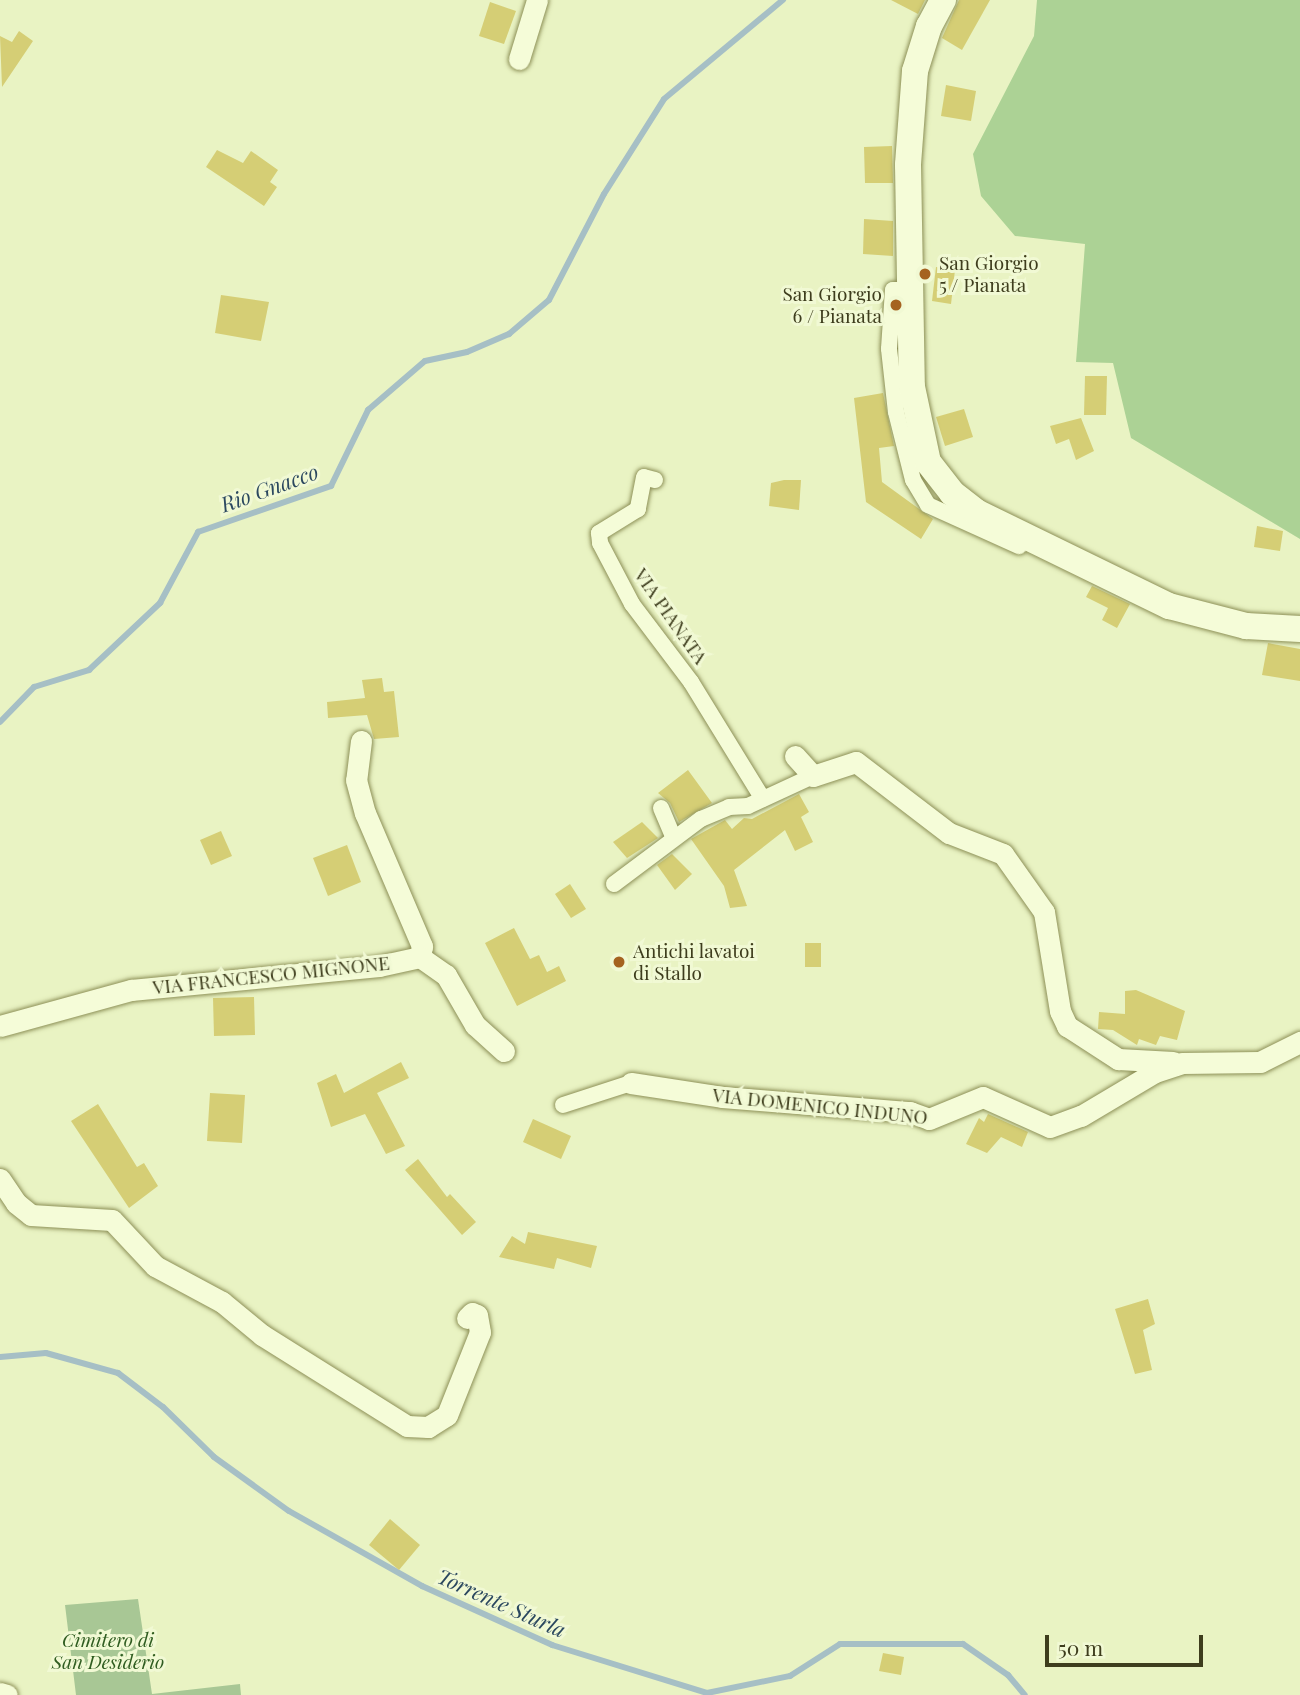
<!DOCTYPE html>
<style>
body{margin:0}
#map{position:relative;width:1300px;height:1695px;overflow:hidden;background:#e9f3c3;font-family:"Playfair Display",serif}
div>[style]{position:absolute}
.green>*{inset:0;background:#acd295}
.cemetery>*{inset:0;background:#a8c795}
.stream>*{height:6px;margin:-3px;padding:0 3px;transform-origin:3px;border-radius:3px;background:#a6bfc5}
.building>*{inset:0;background:#d5ce75}
.roads{filter:drop-shadow(0 0 2px #8d9057) drop-shadow(0 0 2px #8d9057)}
.pedestrian>*{height:16px;margin:-8px;padding:0 8px;transform-origin:8px;border-radius:8px;background:#f5fcd8}
.minor>*{height:21px;margin:-10.5px;padding:0 10.5px;transform-origin:10.5px;border-radius:10.5px;background:#f5fcd8}
.tertiary>*{height:26px;margin:-13px;padding:0 13px;transform-origin:13px;border-radius:13px;background:#f5fcd8}
.dots>*{width:19px;height:19px;translate:-50% -50%;box-sizing:border-box;border:4px solid #f1f9d4;border-radius:50%}
span{translate:-50% -50%;white-space:nowrap;text-align:center;line-height:1.15;-webkit-text-stroke:6px #f1f9d4;paint-order:stroke}
.poi-label{font-size:19px;color:#3e3d1d}
.left{translate:0 -50%;text-align:left}
.right{translate:-100% -50%;text-align:right}
.street-label{font-size:19px;color:#3e3d1d}
.park-label{font-size:19px;color:#305d21;font-style:italic}
.water-label{font-size:21px;color:#2b485f;font-style:italic}
.scale{position:absolute;left:1045px;top:1635px;width:158px;height:32px;box-sizing:border-box;border:4px solid #3e3d1d;border-top:0;padding-left:9px;font-size:21px;line-height:24px;white-space:nowrap;color:#3e3d1d;-webkit-text-stroke:5px #f1f9d4;paint-order:stroke}
</style>
<div id="map">
<div class="green">
<div style="clip-path:polygon(1037px 0,1300px 0,1300px 539px,1131px 438px,1113px 363px,1076px 362px,1085px 244px,1015px 236px,981px 196px,973px 154px,1034px 36px)"></div>
</div>
<div class="cemetery">
<div style="clip-path:polygon(138px 1599px,152px 1694px,240px 1684px,241px 1695px,76px 1695px,65px 1605px)"></div>
</div>
<div class="stream">
<div style="left:0;top:722px;width:49px;rotate:-45.8deg"></div>
<div style="left:34px;top:687px;width:58px;rotate:-17.2deg"></div>
<div style="left:89px;top:670px;width:98px;rotate:-43.3deg"></div>
<div style="left:160px;top:603px;width:81px;rotate:-61.8deg"></div>
<div style="left:198px;top:532px;width:141px;rotate:-19.1deg"></div>
<div style="left:331px;top:486px;width:85px;rotate:-64deg"></div>
<div style="left:368px;top:410px;width:75px;rotate:-40.7deg"></div>
<div style="left:425px;top:361px;width:43px;rotate:-12.1deg"></div>
<div style="left:467px;top:352px;width:46px;rotate:-23.2deg"></div>
<div style="left:509px;top:334px;width:52px;rotate:-40.4deg"></div>
<div style="left:549px;top:300px;width:119px;rotate:-62.6deg"></div>
<div style="left:604px;top:194px;width:112px;rotate:-57.7deg"></div>
<div style="left:664px;top:99px;width:155px;rotate:-39.8deg"></div>
<div style="left:0;top:1357px;width:46px;rotate:-5deg"></div>
<div style="left:46px;top:1353px;width:75px;rotate:15.5deg"></div>
<div style="left:118px;top:1373px;width:56px;rotate:37.1deg"></div>
<div style="left:163px;top:1407px;width:71px;rotate:44.4deg"></div>
<div style="left:214px;top:1457px;width:92px;rotate:35.8deg"></div>
<div style="left:289px;top:1511px;width:153px;rotate:29.4deg"></div>
<div style="left:422px;top:1586px;width:143px;rotate:24.4deg"></div>
<div style="left:552px;top:1645px;width:162px;rotate:17.2deg"></div>
<div style="left:707px;top:1693px;width:85px;rotate:-11.6deg"></div>
<div style="left:790px;top:1676px;width:59px;rotate:-32.6deg"></div>
<div style="left:840px;top:1644px;width:123px"></div>
<div style="left:963px;top:1644px;width:55px;rotate:34.6deg"></div>
<div style="left:1008px;top:1675px;width:26px;rotate:50deg"></div>
</div>
<div class="building">
<div style="clip-path:polygon(891px 0,925px 0,918px 14px)"></div>
<div style="clip-path:polygon(959px 0,990px 0,962px 50px,942px 38px)"></div>
<div style="clip-path:polygon(490px 2px,516px 11px,504px 44px,479px 36px)"></div>
<div style="clip-path:polygon(19px 31px,33px 41px,2px 87px,0 36px,12px 42px)"></div>
<div style="clip-path:polygon(946px 85px,976px 91px,971px 121px,941px 116px)"></div>
<div style="clip-path:polygon(892px 146px,893px 183px,865px 183px,864px 147px)"></div>
<div style="clip-path:polygon(217px 150px,243px 163px,251px 151px,278px 170px,270px 182px,277px 187px,264px 206px,206px 167px)"></div>
<div style="clip-path:polygon(864px 219px,893px 221px,893px 256px,863px 254px)"></div>
<div style="clip-path:polygon(936px 267px,955px 270px,951px 304px,932px 301px)"></div>
<div style="clip-path:polygon(221px 295px,269px 302px,261px 341px,215px 333px)"></div>
<div style="clip-path:polygon(1085px 376px,1107px 376px,1106px 415px,1084px 415px)"></div>
<div style="clip-path:polygon(883px 393px,894px 446px,879px 448px,882px 482px,933px 519px,921px 539px,866px 502px,854px 398px)"></div>
<div style="clip-path:polygon(964px 409px,973px 437px,945px 446px,936px 417px)"></div>
<div style="clip-path:polygon(1081px 418px,1094px 451px,1076px 460px,1069px 439px,1056px 444px,1050px 426px)"></div>
<div style="clip-path:polygon(784px 480px,801px 480px,799px 510px,769px 506px,771px 483px)"></div>
<div style="clip-path:polygon(1257px 526px,1283px 531px,1280px 551px,1254px 547px)"></div>
<div style="clip-path:polygon(1092px 586px,1130px 604px,1117px 628px,1102px 620px,1108px 608px,1086px 597px)"></div>
<div style="clip-path:polygon(1268px 643px,1300px 649px,1300px 681px,1262px 675px)"></div>
<div style="clip-path:polygon(382px 678px,384px 692px,394px 691px,399px 737px,374px 739px,367px 715px,328px 718px,327px 702px,365px 698px,362px 680px)"></div>
<div style="clip-path:polygon(688px 770px,712px 803px,679px 822px,670px 803px,658px 793px)"></div>
<div style="clip-path:polygon(799px 794px,809px 812px,801px 817px,813px 842px,795px 851px,785px 830px,734px 870px,747px 906px,730px 908px,724px 886px,691px 839px,725px 820px,732px 829px,744px 818px,752px 819px)"></div>
<div style="clip-path:polygon(642px 822px,658px 838px,627px 858px,613px 842px)"></div>
<div style="clip-path:polygon(221px 831px,232px 856px,211px 865px,200px 840px)"></div>
<div style="clip-path:polygon(347px 845px,361px 882px,328px 896px,313px 858px)"></div>
<div style="clip-path:polygon(672px 854px,692px 874px,675px 890px,657px 865px)"></div>
<div style="clip-path:polygon(570px 884px,586px 909px,571px 918px,555px 894px)"></div>
<div style="clip-path:polygon(514px 928px,530px 959px,539px 955px,547px 972px,559px 966px,566px 981px,517px 1006px,485px 943px)"></div>
<div style="clip-path:polygon(805px 943px,821px 943px,821px 967px,805px 967px)"></div>
<div style="clip-path:polygon(1136px 990px,1185px 1011px,1177px 1040px,1160px 1036px,1156px 1045px,1139px 1039px,1137px 1045px,1113px 1030px,1098px 1029px,1099px 1012px,1125px 1014px,1125px 991px)"></div>
<div style="clip-path:polygon(254px 997px,255px 1035px,214px 1036px,213px 998px)"></div>
<div style="clip-path:polygon(401px 1062px,409px 1078px,377px 1093px,405px 1146px,386px 1154px,365px 1114px,331px 1127px,317px 1083px,336px 1074px,344px 1093px)"></div>
<div style="clip-path:polygon(210px 1093px,245px 1095px,242px 1143px,207px 1141px)"></div>
<div style="clip-path:polygon(98px 1104px,137px 1167px,144px 1163px,158px 1186px,129px 1208px,71px 1121px)"></div>
<div style="clip-path:polygon(988px 1114px,1028px 1132px,1022px 1147px,1001px 1137px,987px 1153px,966px 1144px,979px 1118px,984px 1122px)"></div>
<div style="clip-path:polygon(533px 1119px,571px 1136px,561px 1159px,523px 1142px)"></div>
<div style="clip-path:polygon(418px 1159px,447px 1197px,450px 1194px,476px 1222px,462px 1235px,405px 1170px)"></div>
<div style="clip-path:polygon(528px 1232px,597px 1246px,591px 1268px,557px 1258px,554px 1269px,499px 1257px,512px 1236px,525px 1244px)"></div>
<div style="clip-path:polygon(1148px 1299px,1155px 1324px,1143px 1330px,1152px 1370px,1135px 1374px,1115px 1309px)"></div>
<div style="clip-path:polygon(390px 1519px,420px 1545px,399px 1570px,369px 1545px)"></div>
<div style="clip-path:polygon(883px 1653px,904px 1657px,901px 1675px,879px 1671px)"></div>
</div>
<div class="roads">
<div class="pedestrian">
<div style="left:909px;top:290px;width:16px;rotate:180deg"></div>
<div style="left:893px;top:290px;width:59px;rotate:93.9deg"></div>
<div style="left:889px;top:349px;width:63px;rotate:83.7deg"></div>
<div style="left:896px;top:412px;width:70px;rotate:76deg"></div>
<div style="left:913px;top:480px;width:29px;rotate:59deg"></div>
<div style="left:928px;top:505px;width:100px;rotate:24.3deg"></div>
<div style="left:655px;top:480px;width:11px;rotate:-165deg"></div>
<div style="left:644px;top:477px;width:33px;rotate:101deg"></div>
<div style="left:638px;top:509px;width:46px;rotate:148.4deg"></div>
<div style="left:599px;top:533px;width:10px;rotate:84deg"></div>
<div style="left:600px;top:543px;width:69px;rotate:62.3deg"></div>
<div style="left:632px;top:604px;width:98px;rotate:52.9deg"></div>
<div style="left:691px;top:682px;width:137px;rotate:58.4deg"></div>
<div style="left:661px;top:808px;width:30px;rotate:67deg"></div>
<div style="left:614px;top:884px;width:109px;rotate:-36.8deg"></div>
<div style="left:701px;top:819px;width:30px;rotate:-23deg"></div>
<div style="left:729px;top:807px;width:19px;rotate:-3deg"></div>
<div style="left:748px;top:806px;width:72px;rotate:-24.8deg"></div>
<div style="left:563px;top:1105px;width:71px;rotate:-17.9deg"></div>
</div>
<div class="minor">
<div style="left:519px;top:59px;width:62px;rotate:-73deg"></div>
<div style="left:361px;top:741px;width:39px;rotate:97deg"></div>
<div style="left:356px;top:780px;width:34px;rotate:75deg"></div>
<div style="left:365px;top:813px;width:145px;rotate:66.8deg"></div>
<div style="left:422px;top:946px;width:11px;rotate:100deg"></div>
<div style="left:795px;top:756px;width:27px;rotate:48deg"></div>
<div style="left:813px;top:776px;width:45px;rotate:-18deg"></div>
<div style="left:856px;top:762px;width:117px;rotate:37.4deg"></div>
<div style="left:949px;top:833px;width:58px;rotate:21.3deg"></div>
<div style="left:1003px;top:854px;width:71px;rotate:54.7deg"></div>
<div style="left:1044px;top:912px;width:100px;rotate:80.8deg"></div>
<div style="left:1060px;top:1011px;width:17px;rotate:65deg"></div>
<div style="left:1067px;top:1026px;width:61px;rotate:32.9deg"></div>
<div style="left:1118px;top:1059px;width:55px;rotate:3.1deg"></div>
<div style="left:0;top:1026px;width:136px;rotate:-15.4deg"></div>
<div style="left:131px;top:990px;width:249px;rotate:-5.5deg"></div>
<div style="left:379px;top:966px;width:42px;rotate:-12.4deg"></div>
<div style="left:420px;top:957px;width:32px;rotate:35deg"></div>
<div style="left:446px;top:975px;width:58px;rotate:59.9deg"></div>
<div style="left:475px;top:1025px;width:39px;rotate:42deg"></div>
<div style="left:631px;top:1083px;width:92px;rotate:8.7deg"></div>
<div style="left:722px;top:1097px;width:189px;rotate:4.6deg"></div>
<div style="left:910px;top:1112px;width:20px;rotate:20deg"></div>
<div style="left:929px;top:1119px;width:58px;rotate:-22.2deg"></div>
<div style="left:983px;top:1097px;width:73px;rotate:24.1deg"></div>
<div style="left:1050px;top:1127px;width:33px;rotate:-20deg"></div>
<div style="left:1081px;top:1116px;width:86px;rotate:-30.7deg"></div>
<div style="left:1155px;top:1072px;width:28px;rotate:-18deg"></div>
<div style="left:1182px;top:1063px;width:78px;rotate:-0.7deg"></div>
<div style="left:1260px;top:1062px;width:45px;rotate:-26.6deg"></div>
<div style="left:0;top:1179px;width:29px;rotate:56deg"></div>
<div style="left:16px;top:1203px;width:19px;rotate:39deg"></div>
<div style="left:31px;top:1215px;width:81px;rotate:3.5deg"></div>
<div style="left:112px;top:1220px;width:63px;rotate:46.9deg"></div>
<div style="left:155px;top:1266px;width:76px;rotate:28.2deg"></div>
<div style="left:222px;top:1302px;width:52px;rotate:39.5deg"></div>
<div style="left:262px;top:1335px;width:171px;rotate:32.1deg"></div>
<div style="left:407px;top:1426px;width:21px;rotate:3deg"></div>
<div style="left:428px;top:1427px;width:22px;rotate:-32deg"></div>
<div style="left:447px;top:1415px;width:89px;rotate:-68.3deg"></div>
<div style="left:480px;top:1332px;width:17px;rotate:-100deg"></div>
<div style="left:477px;top:1315px;width:5px;rotate:-158deg"></div>
<div style="left:472px;top:1313px;width:7px;rotate:135deg"></div>
<div style="left:0;top:1693px;width:7px;rotate:16deg"></div>
</div>
<div class="tertiary">
<div style="left:943px;top:0;width:30px;rotate:118deg"></div>
<div style="left:929px;top:26px;width:47px;rotate:107.3deg"></div>
<div style="left:915px;top:71px;width:94px;rotate:94.3deg"></div>
<div style="left:908px;top:165px;width:222px;rotate:89deg"></div>
<div style="left:912px;top:387px;width:77px;rotate:78deg"></div>
<div style="left:928px;top:462px;width:39px;rotate:52deg"></div>
<div style="left:952px;top:493px;width:31px;rotate:38deg"></div>
<div style="left:976px;top:512px;width:215px;rotate:26deg"></div>
<div style="left:1169px;top:606px;width:80px;rotate:14.6deg"></div>
<div style="left:1246px;top:626px;width:54px;rotate:3.2deg"></div>
</div>
</div>
<div class="dots">
<div style="left:925px;top:274px;background:#a56320"></div>
<div style="left:896px;top:305px;background:#a56320"></div>
<div style="left:619px;top:962px;background:#a56320"></div>
</div>
<div class="poi-label">
<span class="left" style="left:939px;top:274px">San Giorgio<br>5 / Pianata</span>
<span class="right" style="left:882px;top:305px">San Giorgio<br>6 / Pianata</span>
<span class="left" style="left:633px;top:962px">Antichi lavatoi<br>di Stallo</span>
</div>
<div class="street-label">
<span style="left:671px;top:616px;rotate:55deg">VIA PIANATA</span>
<span style="left:271px;top:975px;rotate:-6deg">VIA FRANCESCO MIGNONE</span>
<span style="left:820px;top:1106px;rotate:6deg">VIA DOMENICO INDUNO</span>
</div>
<div class="park-label">
<span style="left:108px;top:1651px">Cimitero di<br>San Desiderio</span>
</div>
<div class="water-label">
<span style="left:269px;top:487px;rotate:-20deg">Rio Gnacco</span>
<span style="left:502px;top:1602px;rotate:24deg">Torrente Sturla</span>
</div>
<div class="scale">50 m</div>
</div>
